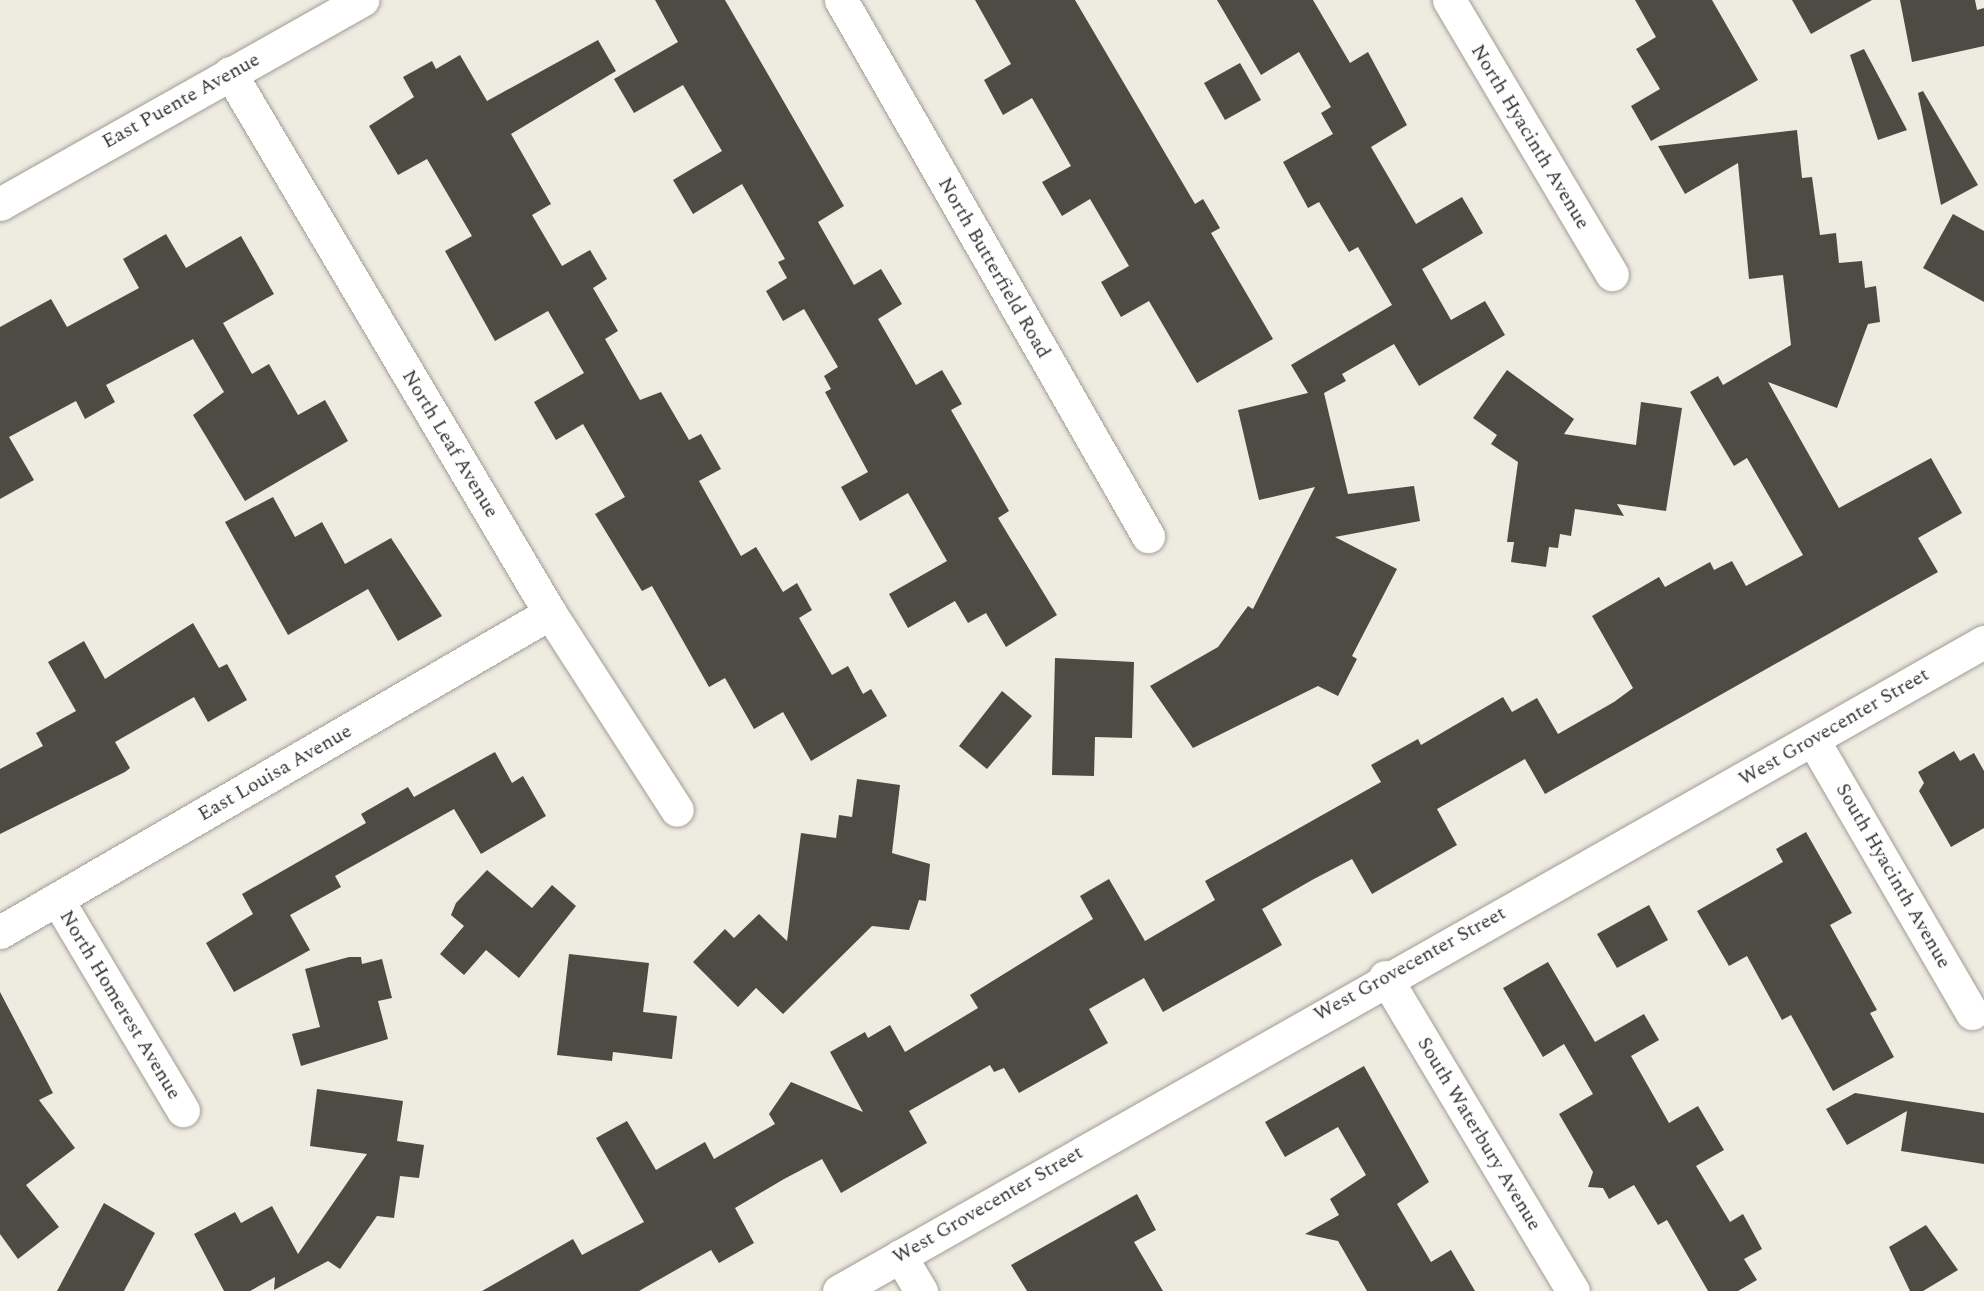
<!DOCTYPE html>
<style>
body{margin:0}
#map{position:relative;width:1984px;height:1291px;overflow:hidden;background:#eeebe1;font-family:Spectral,serif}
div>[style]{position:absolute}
.building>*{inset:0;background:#4d4b43}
.roads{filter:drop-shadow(0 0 2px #a09d94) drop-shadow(0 0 2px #a09d94)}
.street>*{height:33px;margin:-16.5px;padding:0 16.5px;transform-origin:16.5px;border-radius:16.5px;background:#fff}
.secondary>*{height:33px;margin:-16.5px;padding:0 16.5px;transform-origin:16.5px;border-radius:16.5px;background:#fff}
span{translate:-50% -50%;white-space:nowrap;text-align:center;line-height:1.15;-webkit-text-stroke:6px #fff;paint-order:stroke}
.street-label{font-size:20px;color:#373632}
</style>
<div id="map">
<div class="building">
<div style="clip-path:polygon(655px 0,725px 0,844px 206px,818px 222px,854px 285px,881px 269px,902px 304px,878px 319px,916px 385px,942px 370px,962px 404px,951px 410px,1009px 511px,998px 518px,1057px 615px,1006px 647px,986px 613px,968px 623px,955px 601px,908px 628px,889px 594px,947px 561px,908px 493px,860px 521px,841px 487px,868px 472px,825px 392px,831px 389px,824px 376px,838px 367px,804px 309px,783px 321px,766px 291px,787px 278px,778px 262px,785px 259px,742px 184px,693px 214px,673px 180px,722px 151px,683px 85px,634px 113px,614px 79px,678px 42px)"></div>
<div style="clip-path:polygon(975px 0,1075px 0,1195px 204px,1203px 199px,1220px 228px,1211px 233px,1273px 339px,1197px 383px,1149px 301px,1121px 317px,1101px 282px,1129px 266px,1090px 199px,1062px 216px,1042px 182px,1071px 166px,1032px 98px,1003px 115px,984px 80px,1011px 64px)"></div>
<div style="clip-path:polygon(1217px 0,1313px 0,1350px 63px,1368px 52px,1407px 125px,1371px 147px,1416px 224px,1462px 197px,1483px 233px,1422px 269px,1451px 320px,1485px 301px,1505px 335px,1419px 386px,1394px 344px,1342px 374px,1346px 381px,1324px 393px,1348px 494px,1414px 486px,1420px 521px,1335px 537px,1397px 569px,1352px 656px,1357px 659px,1338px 696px,1318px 686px,1193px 748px,1150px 686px,1218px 647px,1248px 606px,1253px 609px,1315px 487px,1259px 500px,1238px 410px,1308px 393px,1291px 365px,1392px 305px,1358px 247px,1349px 252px,1319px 202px,1308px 208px,1283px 162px,1333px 134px,1321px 113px,1331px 107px,1299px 52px,1261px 75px)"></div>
<div style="clip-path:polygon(1635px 0,1712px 0,1758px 80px,1651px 141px,1631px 106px,1660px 89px,1636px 49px,1656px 37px)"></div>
<div style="clip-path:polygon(1792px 0,1872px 0,1811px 34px)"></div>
<div style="clip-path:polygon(1900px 0,1975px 0,1977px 10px,1984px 8px,1984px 46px,1912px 62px)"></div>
<div style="clip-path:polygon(598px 40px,616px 71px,511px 134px,551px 204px,532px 215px,562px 266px,590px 250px,607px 279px,593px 288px,618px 331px,605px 339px,640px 400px,661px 392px,689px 440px,701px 434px,721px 469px,699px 481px,741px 556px,756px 547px,783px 592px,797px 583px,812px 610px,799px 618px,832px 675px,848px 666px,863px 694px,871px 689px,887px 716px,811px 761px,783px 712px,754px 729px,725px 678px,709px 687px,652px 586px,642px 591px,595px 514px,625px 497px,583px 424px,556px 440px,534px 402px,584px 373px,548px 311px,495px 341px,445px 251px,472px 236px,427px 159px,398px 175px,369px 126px,414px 97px,403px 77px,432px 61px,436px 69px,460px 55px,487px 101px)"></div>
<div style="clip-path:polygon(1864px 49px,1907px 130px,1878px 140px,1850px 55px)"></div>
<div style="clip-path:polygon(1240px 63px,1261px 100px,1225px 120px,1204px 83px)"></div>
<div style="clip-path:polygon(1923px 91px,1978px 185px,1941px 205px,1918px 93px)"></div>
<div style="clip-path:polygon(1797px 130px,1802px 178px,1812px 177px,1820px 235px,1836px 233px,1839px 263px,1862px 261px,1865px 288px,1876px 286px,1880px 322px,1868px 324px,1837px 408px,1768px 382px,1839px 508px,1931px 458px,1962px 513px,1918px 538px,1938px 572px,1545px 794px,1525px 759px,1437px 809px,1457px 845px,1372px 894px,1352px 859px,1312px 880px,1262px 909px,1282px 945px,1163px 1012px,1144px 978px,1089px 1009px,1108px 1043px,1019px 1093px,1004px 1068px,994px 1072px,990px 1065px,909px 1111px,927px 1143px,841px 1193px,822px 1159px,784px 1179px,735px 1208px,754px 1243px,719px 1263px,711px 1250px,639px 1291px,482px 1291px,573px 1239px,582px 1255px,644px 1222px,596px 1138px,627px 1121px,656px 1170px,705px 1142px,714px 1159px,775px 1124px,769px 1114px,791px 1082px,863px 1112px,830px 1052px,865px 1032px,868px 1038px,890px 1025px,905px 1052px,978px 1008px,970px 995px,1093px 919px,1080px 896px,1109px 879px,1145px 941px,1215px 900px,1205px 881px,1381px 782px,1371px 765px,1418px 739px,1421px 745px,1503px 697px,1512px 712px,1537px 698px,1558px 734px,1614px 702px,1633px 688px,1592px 616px,1659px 577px,1665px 587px,1710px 562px,1714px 570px,1732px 561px,1746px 586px,1803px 555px,1747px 458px,1734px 466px,1690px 392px,1718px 376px,1723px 385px,1791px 345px,1783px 275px,1749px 279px,1738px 163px,1685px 194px,1658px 146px)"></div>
<div style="clip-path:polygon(1953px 214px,1984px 231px,1984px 302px,1923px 268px)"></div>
<div style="clip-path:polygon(166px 234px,186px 268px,241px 236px,274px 294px,223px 323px,252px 374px,269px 364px,298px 415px,325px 400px,348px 441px,245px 501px,193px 415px,224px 392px,193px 339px,106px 385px,115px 402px,85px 419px,76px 401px,9px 437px,34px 480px,0 499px,0 327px,51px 299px,67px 327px,139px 288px,123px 259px)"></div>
<div style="clip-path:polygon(1507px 370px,1574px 419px,1564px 434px,1636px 445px,1641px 402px,1682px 408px,1666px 511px,1617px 504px,1624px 516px,1575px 509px,1571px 536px,1560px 534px,1558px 548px,1549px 547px,1546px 567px,1511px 562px,1514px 542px,1507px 542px,1518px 462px,1491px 444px,1497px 435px,1473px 418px)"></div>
<div style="clip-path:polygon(273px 497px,295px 537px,322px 522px,345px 564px,391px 538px,442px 616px,398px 641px,368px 589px,288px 635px,225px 522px)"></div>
<div style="clip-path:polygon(193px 623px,219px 668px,227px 664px,247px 700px,208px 722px,194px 697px,115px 742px,130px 768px,125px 772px,0 834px,0 769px,43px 746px,36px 733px,76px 711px,48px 662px,84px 641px,105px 679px)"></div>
<div style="clip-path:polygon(1055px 658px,1134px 662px,1132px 738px,1095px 737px,1094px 776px,1052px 775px)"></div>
<div style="clip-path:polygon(1002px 691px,1032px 716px,987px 769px,959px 746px)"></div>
<div style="clip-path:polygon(1954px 751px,1960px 761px,1974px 753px,1984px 771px,1984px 828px,1951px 847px,1919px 791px,1924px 783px,1918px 772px)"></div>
<div style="clip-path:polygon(495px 752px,512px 783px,523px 776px,546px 816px,481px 854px,454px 809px,335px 876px,341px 887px,290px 915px,310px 950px,234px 992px,206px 943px,253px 914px,242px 894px,366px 823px,361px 814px,408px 787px,414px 797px)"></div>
<div style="clip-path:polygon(857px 779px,900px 785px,892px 853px,930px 864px,926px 901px,919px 900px,909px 930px,872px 926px,783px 1014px,756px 988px,738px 1007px,693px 962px,725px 929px,734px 938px,759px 914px,787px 941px,801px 833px,836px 838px,839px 815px,852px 817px)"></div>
<div style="clip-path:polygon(1806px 832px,1852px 913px,1830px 925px,1877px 1010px,1870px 1013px,1894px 1057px,1833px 1091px,1791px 1015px,1782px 1020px,1747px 956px,1729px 966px,1697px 911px,1783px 862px,1776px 849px)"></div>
<div style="clip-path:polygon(487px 870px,532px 908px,552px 885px,576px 906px,519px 978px,486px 950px,464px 975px,440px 954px,464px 926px,451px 915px,456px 903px)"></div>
<div style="clip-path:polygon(1649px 905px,1668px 940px,1617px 968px,1597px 934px)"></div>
<div style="clip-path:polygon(569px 954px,649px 963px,643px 1012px,677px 1016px,672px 1059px,613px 1052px,612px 1061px,557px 1055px)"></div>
<div style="clip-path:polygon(349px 957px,361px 957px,362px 964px,382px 959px,392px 998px,378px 1001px,388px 1039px,301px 1066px,292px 1034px,320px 1027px,305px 969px)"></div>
<div style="clip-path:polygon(1548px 962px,1595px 1042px,1644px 1014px,1659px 1040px,1631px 1056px,1669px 1123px,1698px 1106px,1724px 1150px,1696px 1166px,1730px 1222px,1743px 1214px,1762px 1249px,1744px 1259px,1757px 1280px,1738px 1291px,1708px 1291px,1667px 1220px,1658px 1225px,1634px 1185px,1609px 1199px,1603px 1188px,1588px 1187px,1593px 1172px,1559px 1114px,1593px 1094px,1564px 1044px,1543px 1057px,1503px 988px)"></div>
<div style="clip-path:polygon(0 992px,53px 1093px,39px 1100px,75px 1148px,26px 1185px,59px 1227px,18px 1259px,0 1234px)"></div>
<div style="clip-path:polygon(1364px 1066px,1429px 1182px,1397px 1204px,1431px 1262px,1451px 1250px,1475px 1291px,1367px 1291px,1338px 1241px,1305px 1234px,1339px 1215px,1330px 1199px,1366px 1175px,1338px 1127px,1285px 1157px,1265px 1122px)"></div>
<div style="clip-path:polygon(317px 1089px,403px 1101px,397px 1141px,424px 1145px,419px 1178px,400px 1176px,394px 1218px,377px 1216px,340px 1269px,328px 1261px,274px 1290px,275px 1277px,250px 1291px,224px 1291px,194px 1234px,235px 1212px,241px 1223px,272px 1206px,298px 1254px,367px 1154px,310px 1146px)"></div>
<div style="clip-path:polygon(1855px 1093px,1984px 1113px,1984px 1164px,1901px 1151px,1907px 1111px,1847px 1145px,1826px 1109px)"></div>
<div style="clip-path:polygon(1137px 1194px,1156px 1230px,1134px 1242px,1163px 1291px,1027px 1291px,1011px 1265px)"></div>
<div style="clip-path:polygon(104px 1203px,155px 1233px,124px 1291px,57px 1291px)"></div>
<div style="clip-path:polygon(1926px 1225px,1958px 1270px,1923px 1291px,1910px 1291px,1889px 1247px)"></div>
</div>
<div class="roads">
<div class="street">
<div style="left:841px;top:0;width:618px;rotate:60.2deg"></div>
<div style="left:1449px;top:0;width:319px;rotate:59.3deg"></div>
<div style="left:230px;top:73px;width:628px;rotate:59.35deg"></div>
<div style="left:550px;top:613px;width:234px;rotate:57.2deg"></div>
<div style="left:1813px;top:740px;width:316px;rotate:59.8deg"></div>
<div style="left:57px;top:899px;width:246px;rotate:59.2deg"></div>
<div style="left:0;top:932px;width:636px;rotate:-30.11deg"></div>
<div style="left:1385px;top:977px;width:366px;rotate:59.1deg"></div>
<div style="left:900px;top:1256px;width:41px;rotate:59deg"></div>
<div style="left:839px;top:1291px;width:1316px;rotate:-29.55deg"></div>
</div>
<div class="secondary">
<div style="left:0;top:204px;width:416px;rotate:-29.4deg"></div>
</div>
</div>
<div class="street-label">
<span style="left:181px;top:101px;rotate:-29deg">East Puente Avenue</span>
<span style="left:1530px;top:137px;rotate:59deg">North Hyacinth Avenue</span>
<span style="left:994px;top:268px;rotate:60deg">North Butterfield Road</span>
<span style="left:450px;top:444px;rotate:59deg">North Leaf Avenue</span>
<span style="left:1834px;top:727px;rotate:-30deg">West Grovecenter Street</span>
<span style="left:275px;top:773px;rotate:-30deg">East Louisa Avenue</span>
<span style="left:1893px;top:876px;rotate:60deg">South Hyacinth Avenue</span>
<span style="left:1410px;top:964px;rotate:-29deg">West Grovecenter Street</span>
<span style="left:120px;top:1005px;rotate:59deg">North Homerest Avenue</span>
<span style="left:1479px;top:1134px;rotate:59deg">South Waterbury Avenue</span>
<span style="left:988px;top:1205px;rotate:-30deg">West Grovecenter Street</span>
</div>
</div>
